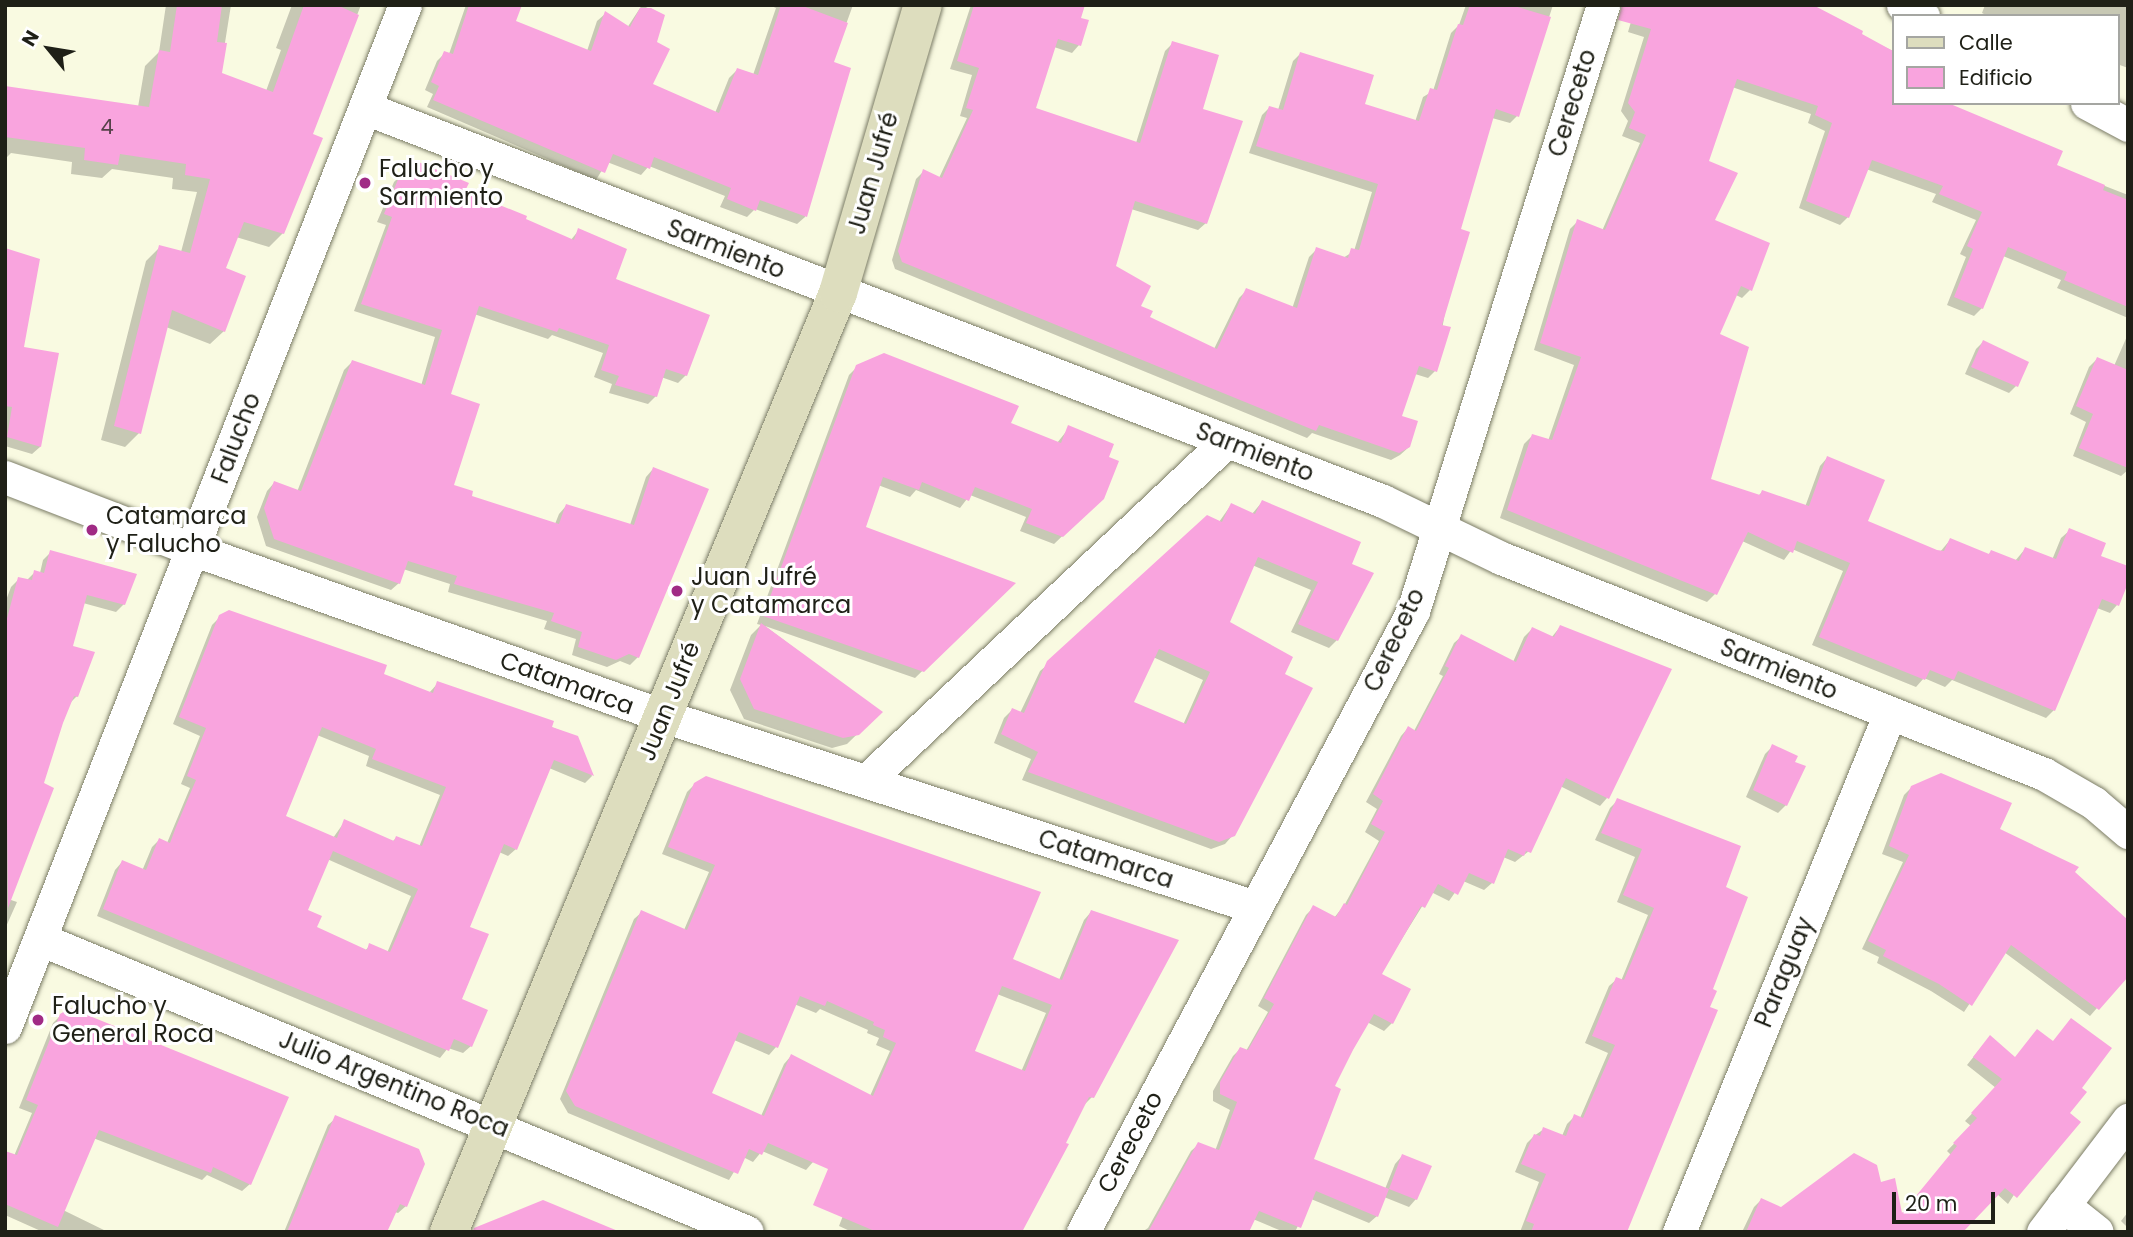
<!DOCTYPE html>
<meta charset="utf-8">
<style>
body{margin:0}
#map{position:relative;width:2133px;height:1237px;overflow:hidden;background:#f9fae1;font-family:Poppins,sans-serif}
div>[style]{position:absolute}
.shadow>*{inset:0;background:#0003}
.building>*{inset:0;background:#f9a4de}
.roads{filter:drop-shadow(0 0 2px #7b7c66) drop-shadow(0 0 2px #7b7c66)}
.street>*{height:33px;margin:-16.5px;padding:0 16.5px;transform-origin:16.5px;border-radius:16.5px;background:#fff}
.secondary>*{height:38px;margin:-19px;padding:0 19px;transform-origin:19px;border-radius:19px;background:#ddddbe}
.dots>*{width:19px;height:19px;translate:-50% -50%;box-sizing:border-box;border:4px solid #fff;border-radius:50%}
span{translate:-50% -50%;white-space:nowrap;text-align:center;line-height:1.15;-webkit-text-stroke:6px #fff;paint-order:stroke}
.number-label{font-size:21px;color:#564149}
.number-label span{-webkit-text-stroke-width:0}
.street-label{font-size:24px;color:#1f2017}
.poi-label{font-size:24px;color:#1f2017}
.left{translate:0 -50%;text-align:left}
.frame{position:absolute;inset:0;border:7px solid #1f2017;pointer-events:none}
.legend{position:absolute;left:1892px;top:14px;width:228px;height:91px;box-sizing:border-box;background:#fff;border:2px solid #a5a6a2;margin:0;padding:9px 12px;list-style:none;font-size:21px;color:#1f2017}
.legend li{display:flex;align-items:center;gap:14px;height:35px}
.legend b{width:35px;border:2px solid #a5a6a2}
.north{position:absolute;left:14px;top:14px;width:70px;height:70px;-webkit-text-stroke:5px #fff;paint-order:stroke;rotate:300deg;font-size:19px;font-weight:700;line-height:28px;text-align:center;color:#1f2017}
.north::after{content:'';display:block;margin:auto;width:24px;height:32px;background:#1f2017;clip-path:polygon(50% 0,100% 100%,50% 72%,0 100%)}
.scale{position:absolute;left:1892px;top:1192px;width:103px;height:32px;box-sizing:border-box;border:4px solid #1f2017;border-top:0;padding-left:9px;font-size:21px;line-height:24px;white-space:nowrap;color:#1f2017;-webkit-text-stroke:5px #fff;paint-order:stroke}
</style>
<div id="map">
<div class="shadow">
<div style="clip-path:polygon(166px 5px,231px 5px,220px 74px,266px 91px,281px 50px,276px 48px,292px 5px,361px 5px,310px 135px,283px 233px,269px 247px,236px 237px,224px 269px,224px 331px,210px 344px,166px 327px,139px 433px,125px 447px,101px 440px,146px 261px,160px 247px,181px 252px,197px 192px,172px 189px,173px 178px,112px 169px,102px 178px,71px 174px,72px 162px,11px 153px,5px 159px,5px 88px,138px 107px,145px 66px,159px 52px)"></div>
<div style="clip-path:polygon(466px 5px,521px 5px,514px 22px,587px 51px,597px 21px,605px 14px,627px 28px,642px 5px,663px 16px,655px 43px,651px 84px,715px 113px,729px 78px,737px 70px,753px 75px,776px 8px,769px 5px,853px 5px,832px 63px,849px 69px,805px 217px,797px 224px,755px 209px,747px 217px,720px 207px,725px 196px,649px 166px,641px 175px,607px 162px,596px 180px,427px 107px,433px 94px,425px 90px,437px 61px,445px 53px,449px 54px)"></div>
<div style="clip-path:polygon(971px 5px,992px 5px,1079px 19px,1079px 45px,1072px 53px,1054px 47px,1034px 109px,1136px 143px,1165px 51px,1173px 43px,1201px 110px,1206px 223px,1198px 230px,1131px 209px,1114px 267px,1148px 318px,1214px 349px,1239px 298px,1247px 290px,1292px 309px,1309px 257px,1317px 249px,1343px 258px,1354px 251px,1372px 192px,1249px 153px,1262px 115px,1269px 108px,1278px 110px,1293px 61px,1300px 54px,1363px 105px,1415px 122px,1423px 97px,1433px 91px,1451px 33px,1459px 25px,1466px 5px,1553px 5px,1517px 116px,1510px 123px,1492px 118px,1459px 230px,1435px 371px,1428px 378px,1415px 374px,1400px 417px,1409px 447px,1400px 455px,1391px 460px,1312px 433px,1307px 438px,895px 269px,892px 260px,916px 179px,924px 171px,939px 178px,967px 118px,960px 116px,972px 75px,950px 69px)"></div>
<div style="clip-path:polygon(1636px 5px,1860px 35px,1893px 51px,1893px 103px,2128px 195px,2128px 318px,2057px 288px,2061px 280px,2003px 256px,1982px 308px,1974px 316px,1947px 305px,1966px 257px,1960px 254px,1976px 220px,1932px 202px,1936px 194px,1866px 169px,1848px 217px,1840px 225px,1799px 208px,1825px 131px,1808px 123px,1811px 114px,1732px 87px,1707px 162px,1713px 221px,1750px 290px,1742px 298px,1736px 295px,1718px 335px,1708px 480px,1758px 496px,1762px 492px,1805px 507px,1820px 466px,1827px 458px,1865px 522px,1940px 552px,1950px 540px,1988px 555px,1991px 552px,2015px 561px,2025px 549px,2052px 560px,2061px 538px,2069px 531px,2099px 557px,2117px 605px,2110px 613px,2097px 608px,2054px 710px,2046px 718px,1952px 680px,1945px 687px,1924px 678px,1916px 687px,1812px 645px,1843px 571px,1792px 549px,1784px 560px,1742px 541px,1715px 594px,1707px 602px,1500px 518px,1524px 444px,1532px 436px,1548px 441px,1574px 365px,1534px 350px,1570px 229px,1578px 221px,1602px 231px,1640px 143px,1622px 136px,1628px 121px,1621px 111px,1644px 37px,1628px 32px)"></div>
<div style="clip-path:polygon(1985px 5px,2128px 5px,2128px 68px,2117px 64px,2117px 16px,1988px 16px,1982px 13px)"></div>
<div style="clip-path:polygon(417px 163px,463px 192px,570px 241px,579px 230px,686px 375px,678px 383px,661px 377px,656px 396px,648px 404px,609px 393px,612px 384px,594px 377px,603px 353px,552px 335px,548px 339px,474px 314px,449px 395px,451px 486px,470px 497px,555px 524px,559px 514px,566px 506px,630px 525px,646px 477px,653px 469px,638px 657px,630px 665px,620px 661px,607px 667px,572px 655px,576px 639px,544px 629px,547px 621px,448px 592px,450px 584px,403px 569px,399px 583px,391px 590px,266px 546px,257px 517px,267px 491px,274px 483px,297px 492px,344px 370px,352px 362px,421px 386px,435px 337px,354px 311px,386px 225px,377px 222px,394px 182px,402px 174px,407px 176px)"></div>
<div style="clip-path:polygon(5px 250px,22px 348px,57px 355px,40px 447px,32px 454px,5px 446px)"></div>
<div style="clip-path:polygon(2128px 334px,2128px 470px,2121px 476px,2073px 456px,2086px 422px,2070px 414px,2089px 367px,2097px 359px,2114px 366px)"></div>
<div style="clip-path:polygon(1983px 342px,2016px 386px,2009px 393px,1965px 374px,1976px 349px)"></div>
<div style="clip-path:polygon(857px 367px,1057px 443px,1069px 428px,1107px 458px,1102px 498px,1054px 544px,1020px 531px,1026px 517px,970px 495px,960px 508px,916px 490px,910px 497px,878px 485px,864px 528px,1013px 583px,915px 678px,765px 626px,880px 712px,847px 744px,832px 748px,744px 719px,730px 690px,751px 635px,761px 625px,757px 624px,849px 375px)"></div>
<div style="clip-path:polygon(evenodd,1262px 502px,1349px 564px,1337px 640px,1329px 648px,1291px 632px,1311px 590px,1252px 565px,1227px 623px,1233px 835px,1225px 844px,1211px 849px,1022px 780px,1031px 759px,994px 743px,1004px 718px,1012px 710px,1020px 713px,1040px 671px,1219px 522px,1231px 505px,1252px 514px,1262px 502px,1153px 657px,1203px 680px,1183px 725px,1132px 703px,1153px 657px)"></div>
<div style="clip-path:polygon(51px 552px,124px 604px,116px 612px,83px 603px,71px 647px,77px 696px,69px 704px,41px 784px,8px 899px,17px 902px,5px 929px,5px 603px,11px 587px,19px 579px,26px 581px,35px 572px,40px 573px,43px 560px)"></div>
<div style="clip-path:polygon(evenodd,220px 617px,429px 693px,438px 683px,577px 737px,592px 776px,585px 783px,549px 768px,516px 849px,508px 856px,499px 852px,468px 928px,460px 1000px,471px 1046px,463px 1053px,448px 1048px,440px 1058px,97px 916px,115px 870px,122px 862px,142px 871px,152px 847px,159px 840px,167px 843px,190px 788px,181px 784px,200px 736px,173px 724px,212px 625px,220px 617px,317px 735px,369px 756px,366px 766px,440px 795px,419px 847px,396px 838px,392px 842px,345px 821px,333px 838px,284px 817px,317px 735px,220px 617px,327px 859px,411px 896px,387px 953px,370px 945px,365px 951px,315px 928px,306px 911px,327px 859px)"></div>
<div style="clip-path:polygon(1560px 627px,1607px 798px,1600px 806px,1560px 786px,1529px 851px,1515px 862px,1503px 857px,1492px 883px,1484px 890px,1463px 881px,1449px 901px,1431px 892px,1380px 974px,1392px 1023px,1384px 1031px,1367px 1022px,1333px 1087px,1312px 1160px,1385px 1189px,1395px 1164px,1402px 1156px,1416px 1199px,1409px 1207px,1384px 1197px,1377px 1216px,1369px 1223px,1311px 1199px,1295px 1232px,1284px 1232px,1253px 1219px,1247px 1232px,1142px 1232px,1148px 1228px,1191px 1151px,1199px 1144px,1215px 1151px,1230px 1110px,1213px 1101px,1213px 1091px,1233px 1056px,1240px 1049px,1246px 1051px,1268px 1012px,1258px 1006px,1306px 915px,1314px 907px,1334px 918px,1345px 904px,1379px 841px,1365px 832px,1377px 809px,1366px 802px,1401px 736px,1408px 728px,1414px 731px,1443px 676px,1439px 674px,1454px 643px,1462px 636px,1513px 662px,1524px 637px,1532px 629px,1551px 638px)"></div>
<div style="clip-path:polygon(1773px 746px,1793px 762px,1786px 805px,1778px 813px,1746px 797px,1765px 754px)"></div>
<div style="clip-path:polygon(evenodd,695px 784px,1011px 960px,1059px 980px,1084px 920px,1091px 912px,1092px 1097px,1084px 1105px,1020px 1232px,852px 1232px,839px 1226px,873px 1138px,813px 1162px,806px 1170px,762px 1151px,753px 1162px,743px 1157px,729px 1180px,568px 1113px,560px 1099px,634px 919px,642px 912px,684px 930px,709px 872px,662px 854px,687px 792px,695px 784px,997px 994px,1046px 1013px,1021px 1072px,973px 1052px,997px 994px,695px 784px,794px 1004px,816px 1013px,820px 1009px,868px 1030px,867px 1033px,879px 1038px,876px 1045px,890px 1051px,870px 1096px,791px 1056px,784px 1064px,761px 1116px,710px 1093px,734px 1040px,769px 1055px,776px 1047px,794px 1004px)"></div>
<div style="clip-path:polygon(1912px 787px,2073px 872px,2097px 1008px,2090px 1016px,2004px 952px,1964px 1012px,1931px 991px,1877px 963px,1879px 957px,1862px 949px,1903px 862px,1882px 854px,1904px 795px)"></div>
<div style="clip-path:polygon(1618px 800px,1724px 888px,1624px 1232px,1520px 1232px,1539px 1182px,1515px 1172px,1527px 1143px,1534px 1136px,1544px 1129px,1562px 1136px,1567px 1124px,1575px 1116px,1580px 1118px,1608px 1053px,1585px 1043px,1609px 986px,1617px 979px,1621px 981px,1648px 915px,1617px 902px,1635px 857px,1595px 840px,1610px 808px)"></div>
<div style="clip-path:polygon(61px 1015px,250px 1184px,242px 1191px,207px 1175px,202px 1180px,93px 1138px,63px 1210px,108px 1232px,43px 1232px,5px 1215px,5px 1153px,14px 1156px,32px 1113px,19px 1108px,53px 1023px)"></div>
<div style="clip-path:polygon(1983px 1045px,2080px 1088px,2067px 1113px,2008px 1204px,1997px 1194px,1961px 1232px,1742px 1232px,1754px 1207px,1761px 1200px,1782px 1209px,1880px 1184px,1900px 1216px,1951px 1155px,1947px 1151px,1971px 1126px,1965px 1121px,1996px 1088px,1967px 1065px)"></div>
<div style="clip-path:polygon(336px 1118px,406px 1206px,398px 1213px,395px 1212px,339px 1232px,284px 1232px,328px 1125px)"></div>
<div style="clip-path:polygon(2128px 1212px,2128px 1228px,2121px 1221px)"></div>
</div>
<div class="building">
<div style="clip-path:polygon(177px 5px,222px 5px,217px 42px,227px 43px,222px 73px,273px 92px,304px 5px,337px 5px,359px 15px,313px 134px,323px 138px,284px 234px,244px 222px,226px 268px,246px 276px,225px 332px,172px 310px,141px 434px,114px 426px,159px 245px,190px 253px,210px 179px,185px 175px,186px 164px,120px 154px,118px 165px,84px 160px,85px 148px,5px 137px,5px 86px,149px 107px,159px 50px,170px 52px)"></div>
<div style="clip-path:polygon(469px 5px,522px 5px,516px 21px,591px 51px,605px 11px,630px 27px,640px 8px,651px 8px,665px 15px,657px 42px,670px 49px,653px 84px,719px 113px,737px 68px,758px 75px,781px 5px,800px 5px,848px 23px,834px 62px,851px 68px,807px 217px,760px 200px,756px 211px,727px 199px,731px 188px,654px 157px,650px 169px,613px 154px,605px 173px,433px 100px,439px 86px,431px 82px,444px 51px,453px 54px)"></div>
<div style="clip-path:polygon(974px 5px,1085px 5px,1081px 18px,1089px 20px,1081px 46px,1058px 39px,1036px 108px,1140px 143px,1172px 41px,1219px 55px,1203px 109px,1243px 121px,1207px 224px,1135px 201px,1116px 266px,1151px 286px,1141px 306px,1153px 311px,1150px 317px,1217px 349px,1246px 288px,1297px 308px,1316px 247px,1348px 258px,1351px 248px,1359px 250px,1378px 184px,1256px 146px,1269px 106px,1283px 110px,1300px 52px,1374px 75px,1365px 104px,1419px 121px,1430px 88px,1437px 90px,1458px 24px,1463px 25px,1470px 5px,1511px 5px,1551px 17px,1519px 117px,1496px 109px,1461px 229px,1470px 232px,1442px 325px,1451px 327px,1437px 372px,1419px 366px,1402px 416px,1418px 421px,1410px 447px,1399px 453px,1319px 425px,1316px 431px,902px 262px,898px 251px,923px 169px,942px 178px,973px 110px,966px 108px,979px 68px,957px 61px)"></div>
<div style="clip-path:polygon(1622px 5px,1813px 5px,1863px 31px,1862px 34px,1893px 51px,1893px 103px,1948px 103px,2063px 151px,2057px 165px,2105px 185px,2103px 190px,2128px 200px,2128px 307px,2064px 280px,2067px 272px,2008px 247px,1983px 309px,1954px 297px,1973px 249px,1967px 246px,1982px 212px,1939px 194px,1943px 186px,1872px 160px,1849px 218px,1806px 201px,1832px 123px,1815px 115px,1818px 106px,1737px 79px,1709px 161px,1738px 173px,1715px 220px,1770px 243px,1752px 291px,1741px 286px,1720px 334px,1749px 347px,1711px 479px,1760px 495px,1762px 490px,1809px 506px,1827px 456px,1885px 480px,1868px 521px,1937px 550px,1944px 551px,1950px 538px,1989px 554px,1991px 550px,2019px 561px,2025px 547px,2056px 559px,2069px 528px,2106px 543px,2101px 556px,2128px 566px,2128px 583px,2119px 606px,2102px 599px,2055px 711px,1958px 671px,1954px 680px,1930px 670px,1925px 680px,1819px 637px,1850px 563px,1797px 541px,1793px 553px,1748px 532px,1717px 595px,1507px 510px,1532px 434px,1552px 440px,1581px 357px,1540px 343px,1577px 219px,1605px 230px,1646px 135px,1629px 128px,1635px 112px,1628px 103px,1651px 29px,1618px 20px)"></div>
<div style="clip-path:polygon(416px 161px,469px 183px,465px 191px,527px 216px,526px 219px,574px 240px,578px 228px,627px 249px,616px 279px,710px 315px,687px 376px,666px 369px,657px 397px,615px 385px,619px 376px,601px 370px,609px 345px,559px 328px,557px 332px,479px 306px,451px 394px,480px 404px,454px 485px,473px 491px,472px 496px,559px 524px,566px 504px,634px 525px,653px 467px,709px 489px,639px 658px,629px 654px,616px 660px,578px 647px,582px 632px,551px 621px,554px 613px,454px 584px,457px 576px,408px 561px,400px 584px,274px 539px,264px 508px,274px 481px,301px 491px,352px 360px,425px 385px,442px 330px,361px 304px,392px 217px,384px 214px,401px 172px,410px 176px)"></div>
<div style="clip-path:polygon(5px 248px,40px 259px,24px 347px,59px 353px,41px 447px,7px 437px,12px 407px,5px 406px)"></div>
<div style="clip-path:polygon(1983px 340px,2029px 362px,2018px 387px,1971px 367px)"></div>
<div style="clip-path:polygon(884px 353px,1019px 406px,1011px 423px,1061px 443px,1068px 425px,1114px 444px,1109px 457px,1119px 461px,1104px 499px,1063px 537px,1026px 523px,1032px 509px,975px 487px,969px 501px,922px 482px,919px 490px,883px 477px,866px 527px,1016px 583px,924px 672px,763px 616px,856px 365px)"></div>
<div style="clip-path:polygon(2097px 357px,2128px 370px,2128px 468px,2079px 448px,2093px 414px,2076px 406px)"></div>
<div style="clip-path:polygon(evenodd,1262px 500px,1361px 542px,1352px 564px,1374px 573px,1338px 641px,1298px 624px,1318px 582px,1258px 557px,1230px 622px,1293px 657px,1285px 674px,1313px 688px,1235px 836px,1219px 842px,1028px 772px,1038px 752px,1001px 734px,1012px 708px,1024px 713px,1047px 661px,1207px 515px,1222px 522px,1231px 503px,1255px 514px,1262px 500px,1159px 649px,1210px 672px,1186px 724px,1134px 702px,1159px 649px)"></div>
<div style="clip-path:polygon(50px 550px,137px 574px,125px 605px,87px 595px,73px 646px,95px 652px,78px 697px,74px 696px,63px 723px,44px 783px,54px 788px,8px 908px,5px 626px,18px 577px,32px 580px,34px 570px,44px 573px)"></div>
<div style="clip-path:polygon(evenodd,229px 610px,387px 665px,384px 674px,433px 693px,437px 681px,554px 721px,552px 727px,578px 736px,594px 776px,554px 760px,517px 850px,504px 844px,470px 927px,489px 934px,462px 999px,488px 1010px,472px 1047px,454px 1039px,449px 1051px,103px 909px,122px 860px,146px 870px,159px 838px,170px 843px,176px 827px,196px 780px,187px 776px,206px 728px,179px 717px,219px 615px,229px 610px,322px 727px,376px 749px,372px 759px,446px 787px,422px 846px,396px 836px,394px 841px,344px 819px,337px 838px,286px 816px,322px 727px,229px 610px,333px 851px,418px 889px,390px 952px,369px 943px,367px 950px,317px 927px,322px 916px,308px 910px,333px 851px)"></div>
<div style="clip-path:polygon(761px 623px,883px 712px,859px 735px,843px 738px,754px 709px,740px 679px)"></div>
<div style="clip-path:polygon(1560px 625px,1672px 669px,1609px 799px,1566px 778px,1531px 853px,1526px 851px,1524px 856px,1508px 849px,1494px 884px,1469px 873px,1458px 895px,1438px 884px,1425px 908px,1421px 906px,1382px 974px,1411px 989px,1393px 1024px,1374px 1014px,1353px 1050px,1335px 1086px,1341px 1089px,1314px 1159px,1389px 1189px,1378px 1217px,1316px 1191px,1301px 1228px,1259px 1211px,1249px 1232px,1148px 1232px,1198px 1142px,1219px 1150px,1237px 1102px,1220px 1094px,1220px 1082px,1240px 1047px,1248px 1050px,1274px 1004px,1264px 998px,1313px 905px,1336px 917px,1344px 903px,1347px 905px,1385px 832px,1371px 824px,1383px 801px,1373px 794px,1408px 726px,1416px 731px,1449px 668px,1445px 666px,1461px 634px,1516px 662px,1532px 627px,1554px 637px)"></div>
<div style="clip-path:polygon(1772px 744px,1798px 756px,1795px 762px,1806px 766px,1787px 806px,1753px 790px)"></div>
<div style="clip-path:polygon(1941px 773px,2012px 803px,2000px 829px,2079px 867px,2075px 872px,2128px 920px,2128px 977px,2099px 1010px,2011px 945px,1972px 1006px,1939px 984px,1883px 956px,1886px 950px,1868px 941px,1909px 855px,1889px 846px,1911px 786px)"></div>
<div style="clip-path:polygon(evenodd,706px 776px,1041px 892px,1013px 959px,1062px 980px,1091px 910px,1179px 940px,1094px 1098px,1089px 1097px,1066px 1143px,1069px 1144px,1022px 1232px,877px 1232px,813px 1205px,828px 1169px,768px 1143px,762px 1155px,749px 1149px,738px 1174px,575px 1106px,566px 1091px,641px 910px,687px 930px,715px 865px,668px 847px,694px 783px,706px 776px,1002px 986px,1052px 1005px,1025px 1071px,975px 1051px,1002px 986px,706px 776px,800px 996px,825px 1006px,827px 1001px,874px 1022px,873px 1025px,885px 1030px,883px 1037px,896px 1043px,873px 1096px,791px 1054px,764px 1116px,712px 1093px,739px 1032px,778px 1048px,800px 996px)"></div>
<div style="clip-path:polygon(1617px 798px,1741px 846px,1726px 887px,1748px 897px,1713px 989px,1717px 991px,1710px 1007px,1718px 1010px,1627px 1232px,1531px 1232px,1534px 1224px,1526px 1221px,1546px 1174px,1521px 1164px,1534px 1134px,1540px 1136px,1543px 1127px,1566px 1136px,1574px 1114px,1583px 1118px,1615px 1045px,1592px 1036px,1616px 977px,1624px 980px,1654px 908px,1623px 895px,1642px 849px,1601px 833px)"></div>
<div style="clip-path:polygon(70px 1008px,289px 1097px,251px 1185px,213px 1167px,211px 1173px,99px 1130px,58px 1227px,5px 1204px,5px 1151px,17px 1155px,38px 1105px,26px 1100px,60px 1014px)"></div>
<div style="clip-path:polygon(2071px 1018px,2112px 1048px,2082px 1088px,2087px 1092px,2070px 1113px,2081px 1122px,2017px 1198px,2005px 1188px,1963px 1232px,1746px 1232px,1761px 1198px,1781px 1207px,1854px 1153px,1877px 1165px,1881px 1182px,1895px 1178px,1902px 1213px,1957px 1146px,1953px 1143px,1977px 1118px,1971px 1113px,2002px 1079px,1973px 1057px,1990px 1035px,2015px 1057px,2037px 1029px,2053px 1041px)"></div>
<div style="clip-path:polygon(335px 1115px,419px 1149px,425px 1164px,407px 1207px,400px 1204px,387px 1232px,287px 1232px)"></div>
<div style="clip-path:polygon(1402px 1154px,1432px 1166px,1417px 1200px,1389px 1189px)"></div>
<div style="clip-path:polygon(543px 1200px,618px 1231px,618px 1232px,473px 1232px,474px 1228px)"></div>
</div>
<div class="roads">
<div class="street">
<div style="left:1903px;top:5px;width:23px;rotate:29deg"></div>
<div style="left:2087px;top:103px;width:47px;rotate:28.2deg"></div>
<div style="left:365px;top:108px;width:1091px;rotate:21.11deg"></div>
<div style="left:1383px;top:501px;width:131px;rotate:25.8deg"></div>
<div style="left:1501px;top:558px;width:584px;rotate:21.69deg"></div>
<div style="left:2044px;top:774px;width:58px;rotate:30.1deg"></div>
<div style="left:2094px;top:803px;width:45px;rotate:40.5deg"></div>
<div style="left:5px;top:477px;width:200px;rotate:21.1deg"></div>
<div style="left:192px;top:549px;width:500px;rotate:19.5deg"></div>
<div style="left:663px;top:716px;width:622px;rotate:17.88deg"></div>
<div style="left:866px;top:781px;width:496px;rotate:-43.3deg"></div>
<div style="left:40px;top:939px;width:765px;rotate:22.51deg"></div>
<div style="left:5px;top:1027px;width:1097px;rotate:-68.63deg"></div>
<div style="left:2063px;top:1205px;width:43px;rotate:38.5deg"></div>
<div style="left:1083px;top:1232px;width:703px;rotate:-62.01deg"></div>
<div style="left:1413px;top:611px;width:635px;rotate:-72.59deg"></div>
<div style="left:1679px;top:1232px;width:560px;rotate:-67.88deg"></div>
<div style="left:2043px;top:1232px;width:141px;rotate:-52.8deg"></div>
</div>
<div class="secondary">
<div style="left:449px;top:1232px;width:1016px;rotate:-67.5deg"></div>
<div style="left:838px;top:293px;width:300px;rotate:-73.6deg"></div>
</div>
</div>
<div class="dots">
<div style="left:365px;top:183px;background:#a02b85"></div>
<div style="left:92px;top:530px;background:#a02b85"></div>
<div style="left:677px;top:591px;background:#a02b85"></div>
<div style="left:38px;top:1020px;background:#a02b85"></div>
</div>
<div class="number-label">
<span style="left:107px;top:127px">4</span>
</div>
<div class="street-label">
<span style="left:1572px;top:103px;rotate:-73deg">Cereceto</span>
<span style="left:873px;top:173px;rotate:-74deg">Juan Jufré</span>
<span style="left:726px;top:249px;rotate:21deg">Sarmiento</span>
<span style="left:236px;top:438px;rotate:-69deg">Falucho</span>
<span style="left:1255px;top:452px;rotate:21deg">Sarmiento</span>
<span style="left:1394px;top:640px;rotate:-65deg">Cereceto</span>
<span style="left:1779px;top:669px;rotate:22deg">Sarmiento</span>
<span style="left:567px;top:683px;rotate:20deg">Catamarca</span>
<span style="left:669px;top:701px;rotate:-68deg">Juan Jufré</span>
<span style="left:1106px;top:859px;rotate:18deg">Catamarca</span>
<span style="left:1784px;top:972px;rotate:-68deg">Paraguay</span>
<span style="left:394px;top:1084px;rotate:22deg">Julio Argentino Roca</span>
<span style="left:1130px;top:1142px;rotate:-62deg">Cereceto</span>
</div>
<div class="poi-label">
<span class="left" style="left:379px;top:183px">Falucho y<br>Sarmiento</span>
<span class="left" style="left:106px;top:530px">Catamarca<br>y Falucho</span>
<span class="left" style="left:691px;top:591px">Juan Jufré<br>y Catamarca</span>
<span class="left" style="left:52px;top:1020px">Falucho y<br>General Roca</span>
</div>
<div class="frame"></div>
<ul class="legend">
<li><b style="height:9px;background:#ddddbe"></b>Calle</li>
<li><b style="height:19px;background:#f9a4de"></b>Edificio</li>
</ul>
<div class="north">N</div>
<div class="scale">20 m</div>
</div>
